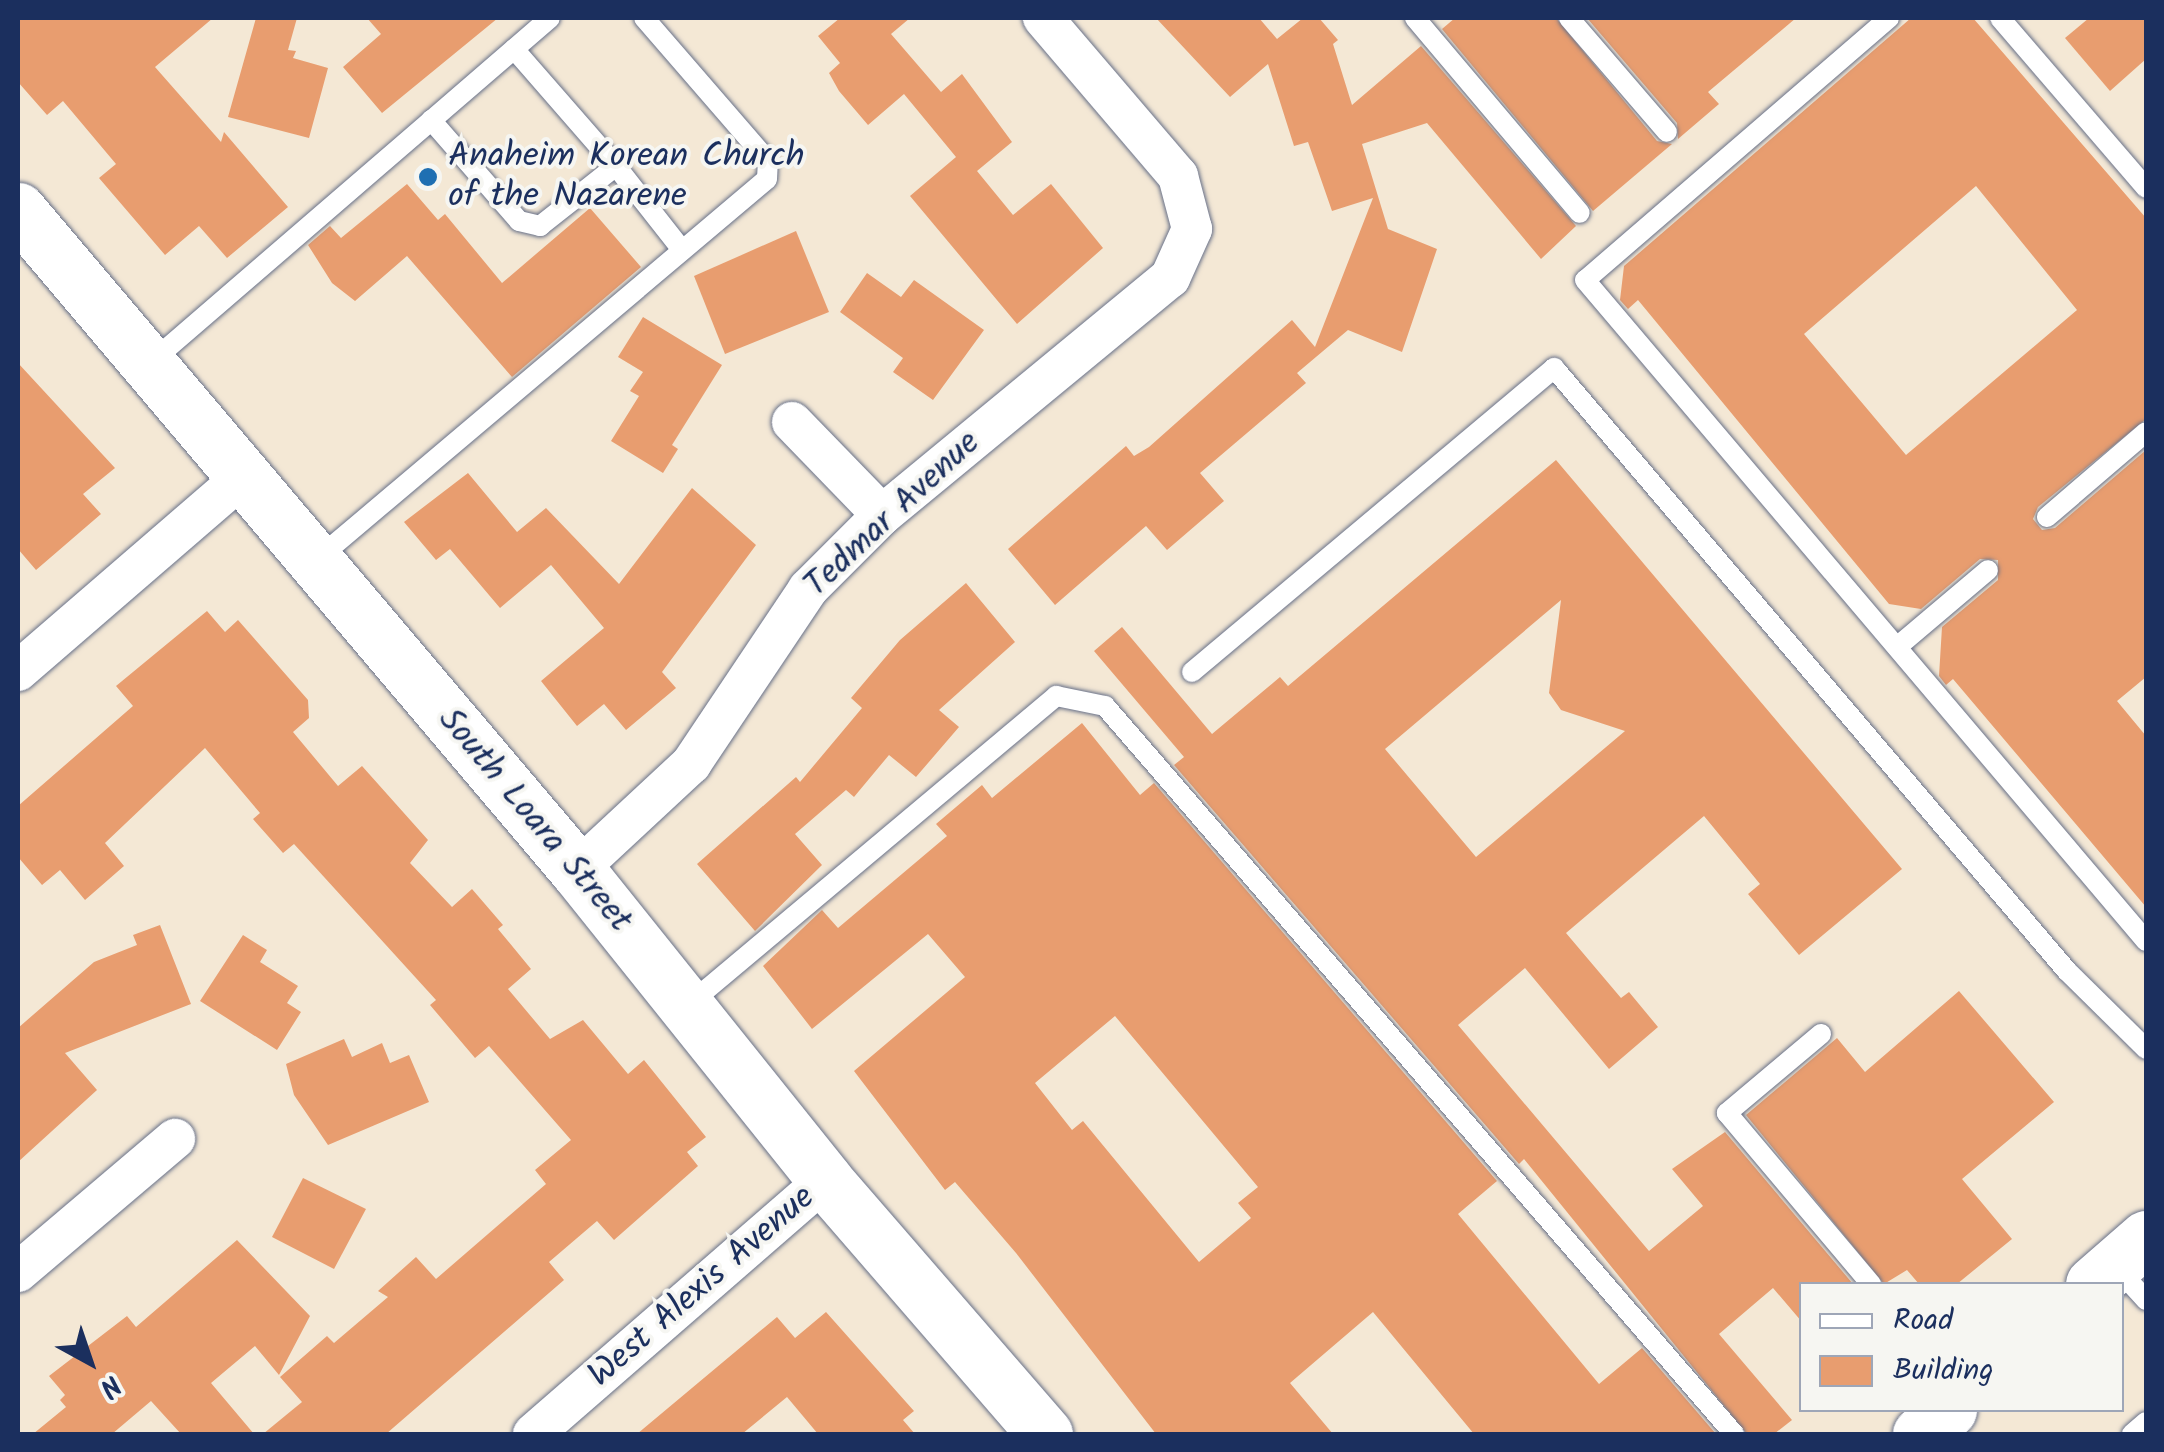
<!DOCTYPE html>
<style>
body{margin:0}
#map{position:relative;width:2164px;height:1452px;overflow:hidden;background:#f4e8d5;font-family:Kalam,sans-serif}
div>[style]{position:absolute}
.building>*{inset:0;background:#e89d6f}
.roads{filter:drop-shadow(0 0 2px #677088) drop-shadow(0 0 2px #677088)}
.lane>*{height:20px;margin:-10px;padding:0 10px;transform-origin:10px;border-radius:10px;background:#fff}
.street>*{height:40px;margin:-20px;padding:0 20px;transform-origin:20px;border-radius:20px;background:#fff}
.secondary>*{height:55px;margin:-27.5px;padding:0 27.5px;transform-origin:27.5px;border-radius:27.5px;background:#fff}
.dots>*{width:28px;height:28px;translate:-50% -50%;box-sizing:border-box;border:5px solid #f6f6f2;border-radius:50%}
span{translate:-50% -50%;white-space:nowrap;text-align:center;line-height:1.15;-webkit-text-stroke:8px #f6f6f2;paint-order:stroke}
.poi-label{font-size:35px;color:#1b2f5e}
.left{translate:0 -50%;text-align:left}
.street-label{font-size:35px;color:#1b2f5e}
.frame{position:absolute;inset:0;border:20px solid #1b2f5e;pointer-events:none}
.legend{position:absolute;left:1799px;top:1282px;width:325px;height:130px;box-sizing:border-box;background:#f6f6f2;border:2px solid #9ea6b7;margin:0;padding:12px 18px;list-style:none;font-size:30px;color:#1b2f5e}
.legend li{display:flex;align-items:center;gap:20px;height:50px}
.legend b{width:50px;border:2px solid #9ea6b7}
.north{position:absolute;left:40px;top:1312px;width:100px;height:100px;-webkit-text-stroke:8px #f6f6f2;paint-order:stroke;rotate:140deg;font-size:28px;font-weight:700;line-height:40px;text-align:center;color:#1b2f5e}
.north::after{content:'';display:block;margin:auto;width:35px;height:45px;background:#1b2f5e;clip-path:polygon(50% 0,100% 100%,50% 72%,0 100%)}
</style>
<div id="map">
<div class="building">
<div style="clip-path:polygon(18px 18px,213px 18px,155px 67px,221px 142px,224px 132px,288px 207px,227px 258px,199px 226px,165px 255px,99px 178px,116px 164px,63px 101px,47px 115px,18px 82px)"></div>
<div style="clip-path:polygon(256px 18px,297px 18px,288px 50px,296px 51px,293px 58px,328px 68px,309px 138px,228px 117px)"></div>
<div style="clip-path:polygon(367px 18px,498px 18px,382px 113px,343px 67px,381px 34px)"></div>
<div style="clip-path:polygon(840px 18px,910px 18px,891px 34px,941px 92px,962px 74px,1012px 142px,977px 171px,1013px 215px,1051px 184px,1103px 248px,1017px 324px,910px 196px,956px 157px,904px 94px,868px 125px,839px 91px,829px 73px,840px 63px,818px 36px)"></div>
<div style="clip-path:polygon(1156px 18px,1259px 18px,1277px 39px,1303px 18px,1319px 18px,1338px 40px,1333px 44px,1352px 105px,1421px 46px,1576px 226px,1541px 259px,1427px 123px,1362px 144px,1388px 229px,1437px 249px,1402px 352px,1348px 330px,1297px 373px,1306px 383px,1200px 473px,1224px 501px,1167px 550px,1146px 526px,1055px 605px,1008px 549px,1126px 446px,1134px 456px,1149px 447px,1292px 320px,1315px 347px,1373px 198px,1332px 211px,1308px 142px,1294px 146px,1268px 64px,1230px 97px)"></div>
<div style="clip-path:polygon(1455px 18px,1556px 18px,1657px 141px,1672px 144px,1593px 211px,1442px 29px)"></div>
<div style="clip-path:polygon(1587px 18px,1796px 18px,1708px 92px,1719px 104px,1678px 139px,1677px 123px)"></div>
<div style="clip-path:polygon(evenodd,1911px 18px,1973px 18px,2146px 218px,2146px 419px,2038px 507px,2033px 519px,2042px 530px,2055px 528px,2146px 450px,2146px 677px,2117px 701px,2146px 736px,2146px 907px,1953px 679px,1946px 685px,1939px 676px,1942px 627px,1998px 580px,1998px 560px,1980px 559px,1921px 609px,1889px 604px,1638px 300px,1628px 309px,1620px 300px,1624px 266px,1911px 18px,1976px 186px,2077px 310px,1906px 455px,1804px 334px,1976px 186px)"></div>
<div style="clip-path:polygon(2089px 18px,2146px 18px,2146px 59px,2110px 91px,2065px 38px)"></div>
<div style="clip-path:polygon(407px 184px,438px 220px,445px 214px,502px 283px,590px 208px,641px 267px,512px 377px,407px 256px,355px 301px,332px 283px,308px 245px,330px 226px,341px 238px)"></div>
<div style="clip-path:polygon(796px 231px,829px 312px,725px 354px,694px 276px)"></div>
<div style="clip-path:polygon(867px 273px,901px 297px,914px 280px,984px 330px,933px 400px,893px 372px,903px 358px,840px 312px)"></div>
<div style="clip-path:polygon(643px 317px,722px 365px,672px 445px,678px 449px,663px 473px,611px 441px,639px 396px,630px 391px,643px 372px,618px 357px)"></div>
<div style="clip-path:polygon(18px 363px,115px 468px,83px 494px,101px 514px,36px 570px,18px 549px)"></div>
<div style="clip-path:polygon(evenodd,1556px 460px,1902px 869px,1799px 955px,1748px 894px,1760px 884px,1704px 816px,1566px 933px,1621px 998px,1629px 992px,1658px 1027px,1609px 1069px,1525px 968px,1458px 1025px,1649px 1251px,1703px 1206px,1672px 1169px,1725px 1132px,1853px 1284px,1802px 1284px,1802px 1322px,1773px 1288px,1719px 1334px,1792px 1420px,1774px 1434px,1747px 1434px,1524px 1159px,1519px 1164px,1174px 765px,1184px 757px,1094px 651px,1122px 627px,1212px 734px,1280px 677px,1288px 686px,1556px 460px,1561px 600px,1549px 693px,1561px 710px,1625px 731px,1476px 857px,1385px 749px,1561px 600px)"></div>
<div style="clip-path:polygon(468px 473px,517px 532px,546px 508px,619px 584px,692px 488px,756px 545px,662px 672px,676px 688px,626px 730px,604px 704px,577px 726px,541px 681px,604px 628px,551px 565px,500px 608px,450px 549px,436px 560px,404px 522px)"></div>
<div style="clip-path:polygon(966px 583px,1015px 642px,939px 710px,959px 727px,916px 777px,889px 755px,854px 797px,846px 790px,795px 834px,822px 865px,755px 931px,697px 864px,796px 777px,800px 782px,862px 708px,851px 698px,900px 640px)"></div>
<div style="clip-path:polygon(207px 611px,225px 632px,238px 620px,308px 700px,309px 718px,293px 732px,338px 786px,362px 766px,428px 840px,410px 863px,452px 907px,472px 889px,503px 925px,498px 929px,531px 969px,508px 989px,550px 1039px,583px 1020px,628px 1074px,644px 1060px,706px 1137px,687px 1152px,698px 1166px,614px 1240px,597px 1221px,549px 1262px,564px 1280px,386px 1434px,263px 1434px,302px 1402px,280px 1377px,327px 1336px,334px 1343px,388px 1297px,378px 1291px,416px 1257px,436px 1279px,546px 1184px,535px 1170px,571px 1140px,489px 1046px,475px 1058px,430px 1005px,436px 1000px,294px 844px,283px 853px,253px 819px,260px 813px,205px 748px,105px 843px,124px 866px,85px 900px,60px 870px,42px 885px,18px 857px,18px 806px,133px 706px,116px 686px)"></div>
<div style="clip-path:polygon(evenodd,1082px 723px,1140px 795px,1154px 783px,1497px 1181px,1458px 1214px,1599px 1384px,1642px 1348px,1716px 1434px,1474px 1434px,1373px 1312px,1290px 1383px,1333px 1434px,1156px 1434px,1016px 1253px,955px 1182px,945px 1190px,854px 1071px,965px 977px,928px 934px,812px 1029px,763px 966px,822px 910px,838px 928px,947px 836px,936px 824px,982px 785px,992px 798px,1082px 723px,1115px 1016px,1258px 1187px,1238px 1203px,1251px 1218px,1199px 1262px,1083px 1121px,1072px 1130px,1035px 1083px,1115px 1016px)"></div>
<div style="clip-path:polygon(160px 925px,191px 1004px,65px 1053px,97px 1090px,18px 1162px,18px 1028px,94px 962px,137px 945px,133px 935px)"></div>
<div style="clip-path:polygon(243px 935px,267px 950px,260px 962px,298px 986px,287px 1003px,301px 1012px,277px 1050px,200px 1001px)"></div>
<div style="clip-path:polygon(1959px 991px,2054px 1102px,1962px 1179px,2012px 1239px,1957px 1284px,1919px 1284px,1907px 1270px,1884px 1284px,1746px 1115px,1837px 1038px,1865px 1072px)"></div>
<div style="clip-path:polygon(344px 1039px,352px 1057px,382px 1043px,390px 1063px,409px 1055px,429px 1102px,328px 1145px,294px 1095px,286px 1064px)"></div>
<div style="clip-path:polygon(303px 1178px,366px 1209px,334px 1269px,272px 1237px)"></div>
<div style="clip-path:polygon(237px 1240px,310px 1316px,279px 1375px,255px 1346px,211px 1383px,254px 1434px,181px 1434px,151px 1401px,112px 1434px,33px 1434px,66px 1407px,60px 1400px,65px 1395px,49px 1376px,127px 1316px,136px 1327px)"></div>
<div style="clip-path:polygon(826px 1312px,914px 1411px,903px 1420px,915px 1434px,818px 1434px,787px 1397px,742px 1434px,637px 1434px,777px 1317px,795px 1338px)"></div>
</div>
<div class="roads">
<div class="lane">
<div style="left:1415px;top:18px;width:255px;rotate:49.8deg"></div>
<div style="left:1569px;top:18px;width:150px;rotate:49.3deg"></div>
<div style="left:1889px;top:18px;width:401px;rotate:139.2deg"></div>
<div style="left:1585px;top:280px;width:867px;rotate:49.68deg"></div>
<div style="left:2000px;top:18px;width:224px;rotate:49.3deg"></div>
<div style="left:514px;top:49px;width:155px;rotate:48.9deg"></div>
<div style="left:431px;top:120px;width:134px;rotate:48.9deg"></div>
<div style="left:519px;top:221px;width:22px;rotate:13deg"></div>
<div style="left:540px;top:226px;width:97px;rotate:-38.3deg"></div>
<div style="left:616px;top:166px;width:107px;rotate:51.8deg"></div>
<div style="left:150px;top:363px;width:528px;rotate:-40.78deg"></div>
<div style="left:2047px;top:517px;width:130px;rotate:-40.6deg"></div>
<div style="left:316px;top:560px;width:590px;rotate:-40.19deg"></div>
<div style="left:767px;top:179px;width:18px;rotate:-87deg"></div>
<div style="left:768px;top:161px;width:189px;rotate:-130.9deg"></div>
<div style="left:1897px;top:647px;width:119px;rotate:-40.2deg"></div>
<div style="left:1192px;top:672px;width:473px;rotate:-40deg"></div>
<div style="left:1554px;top:368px;width:792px;rotate:49.61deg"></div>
<div style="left:2067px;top:971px;width:111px;rotate:44.6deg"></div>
<div style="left:688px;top:1005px;width:481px;rotate:-40deg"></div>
<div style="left:1056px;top:696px;width:50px;rotate:11.5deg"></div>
<div style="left:1105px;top:706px;width:962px;rotate:49.17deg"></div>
<div style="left:1821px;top:1034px;width:123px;rotate:140deg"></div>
<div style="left:1727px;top:1113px;width:224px;rotate:49.9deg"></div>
<div style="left:2116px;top:1267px;width:45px;rotate:47.7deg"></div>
<div style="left:2132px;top:1434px;width:18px;rotate:-41deg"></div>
</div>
<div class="street">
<div style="left:792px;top:422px;width:129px;rotate:45.9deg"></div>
<div style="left:18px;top:671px;width:298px;rotate:-40.8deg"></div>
<div style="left:577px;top:870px;width:156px;rotate:-42.9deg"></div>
<div style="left:691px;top:764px;width:211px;rotate:-56.2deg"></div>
<div style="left:808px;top:589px;width:105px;rotate:-45deg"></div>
<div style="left:882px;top:515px;width:373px;rotate:-39.5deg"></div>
<div style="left:1170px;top:278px;width:54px;rotate:-65.8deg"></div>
<div style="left:1192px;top:229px;width:55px;rotate:-104.8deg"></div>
<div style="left:1178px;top:176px;width:208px;rotate:-130.5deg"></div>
<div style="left:18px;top:1272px;width:206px;rotate:-40.3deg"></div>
<div style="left:533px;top:1434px;width:387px;rotate:-41deg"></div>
</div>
<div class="secondary">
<div style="left:18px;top:210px;width:865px;rotate:49.74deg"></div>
<div style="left:577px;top:870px;width:397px;rotate:51.3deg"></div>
<div style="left:825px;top:1180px;width:336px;rotate:49.1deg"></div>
<div style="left:2093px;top:1284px;width:70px;rotate:-41deg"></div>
<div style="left:1920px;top:1434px;width:38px;rotate:-40deg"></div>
</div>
</div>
<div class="dots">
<div style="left:428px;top:177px;background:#1f6fb2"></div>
</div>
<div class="poi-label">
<span class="left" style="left:448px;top:177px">Anaheim Korean Church<br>of the Nazarene</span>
</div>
<div class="street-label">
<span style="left:893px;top:515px;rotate:-43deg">Tedmar Avenue</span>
<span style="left:534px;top:821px;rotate:50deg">South Loara Street</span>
<span style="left:702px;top:1287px;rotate:-41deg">West Alexis Avenue</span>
</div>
<div class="frame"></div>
<ul class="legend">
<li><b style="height:12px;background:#fff"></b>Road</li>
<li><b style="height:28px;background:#e89d6f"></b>Building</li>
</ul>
<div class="north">N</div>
</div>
